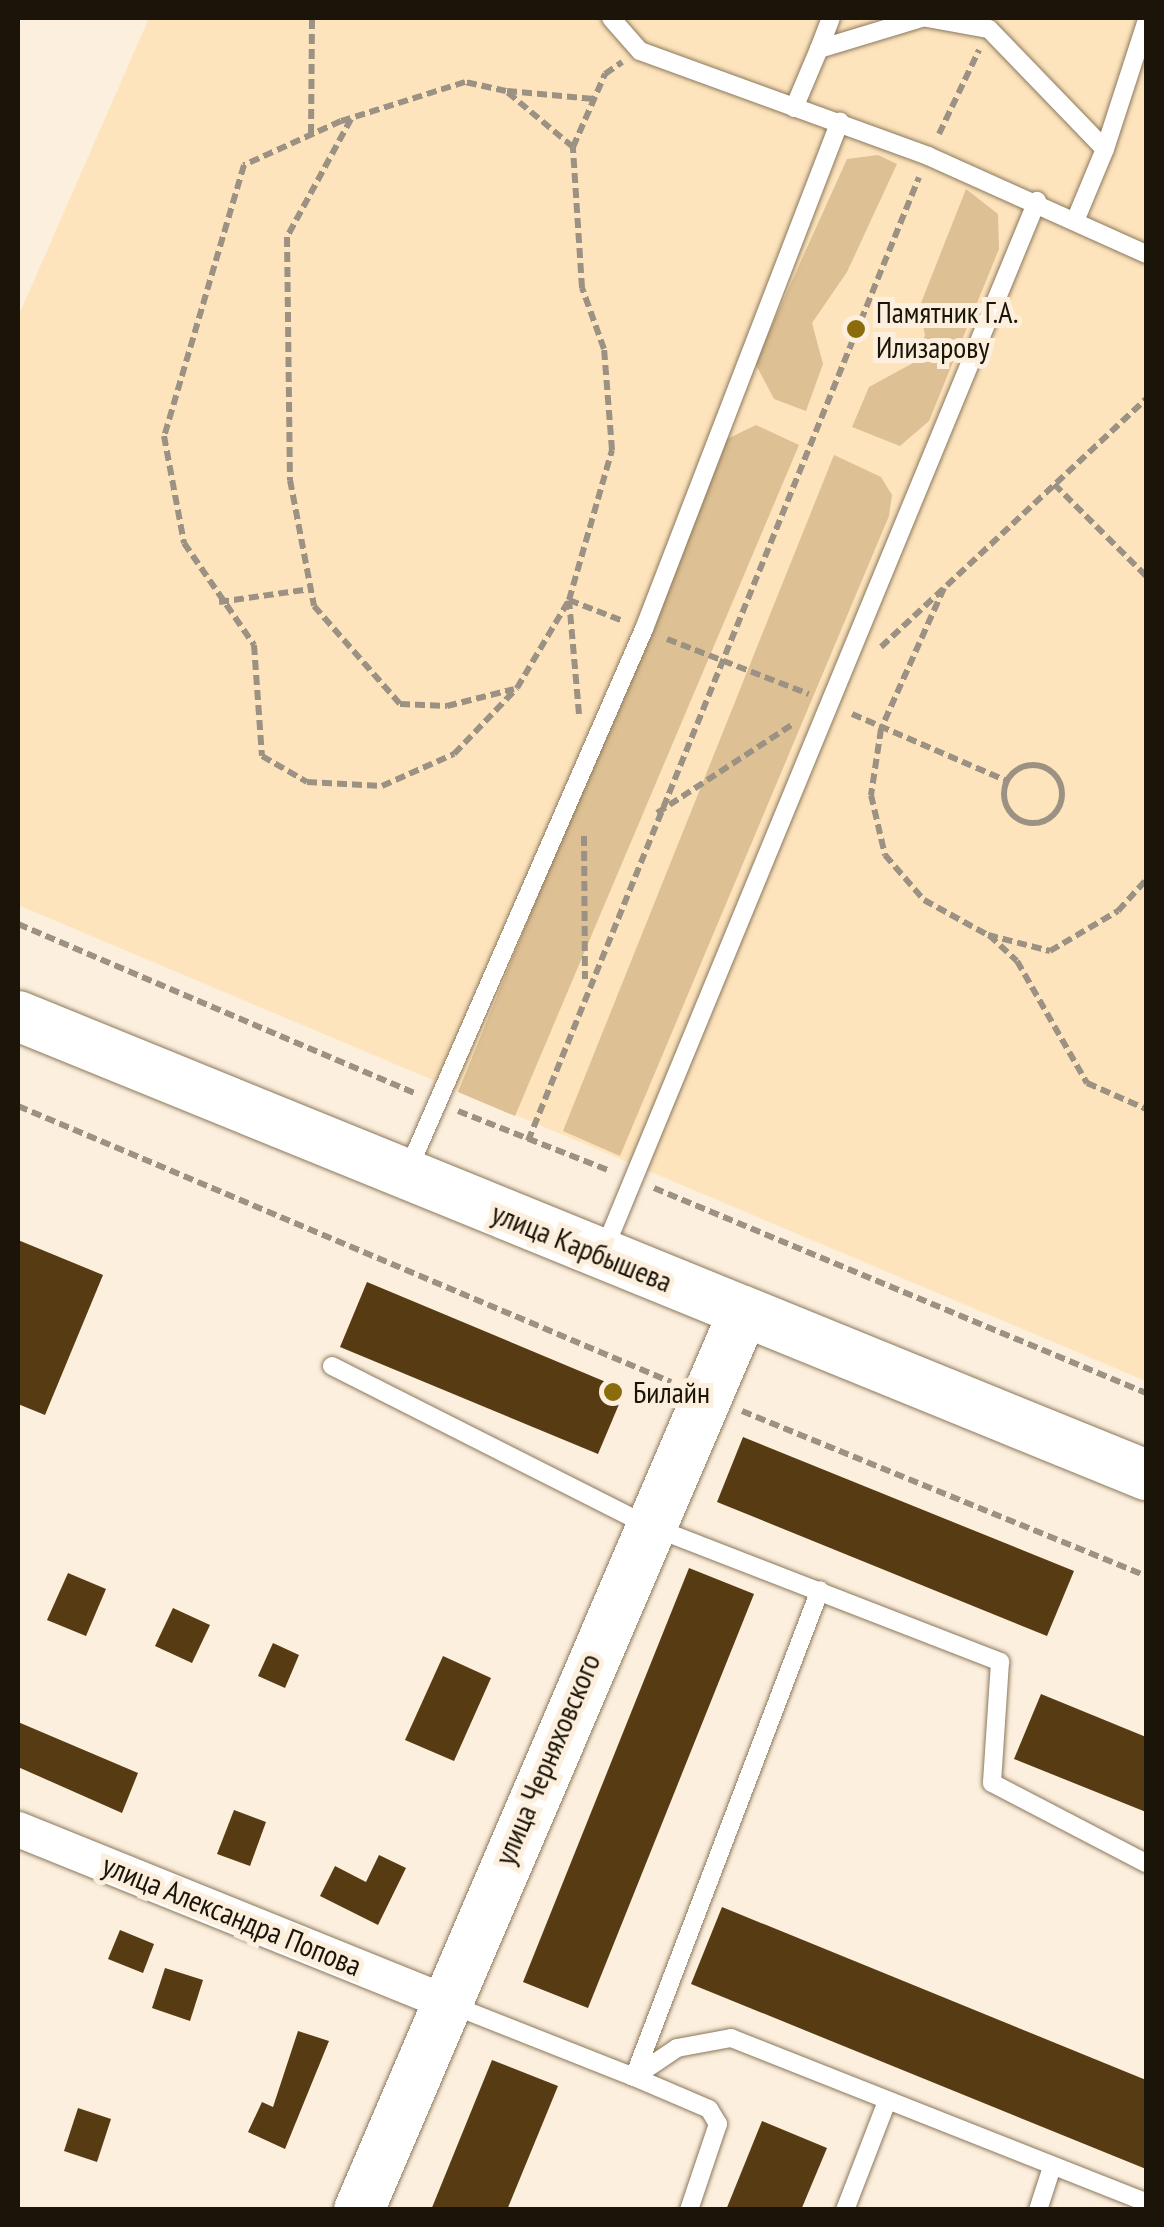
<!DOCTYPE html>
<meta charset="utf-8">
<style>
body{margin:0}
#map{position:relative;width:1164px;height:2227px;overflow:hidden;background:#fcefdd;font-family:"PT Sans Narrow",sans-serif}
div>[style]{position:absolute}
.built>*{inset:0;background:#fde4bd}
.green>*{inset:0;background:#ddc094}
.building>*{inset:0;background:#573b12}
.path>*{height:6px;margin-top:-3px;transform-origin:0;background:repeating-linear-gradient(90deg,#9c9283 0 10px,transparent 0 15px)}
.path>.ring{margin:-3px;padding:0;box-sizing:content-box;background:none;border:6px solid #9c9283;border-radius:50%}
.roads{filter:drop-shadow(0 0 2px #8b785c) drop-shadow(0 0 2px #8b785c)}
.lane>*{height:18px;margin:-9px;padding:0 9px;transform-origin:9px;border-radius:9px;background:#fff}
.street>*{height:35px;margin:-17.5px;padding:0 17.5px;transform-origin:17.5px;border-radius:17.5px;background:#fff}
.secondary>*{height:50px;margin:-25px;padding:0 25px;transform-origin:25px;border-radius:25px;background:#fff}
.dots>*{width:28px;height:28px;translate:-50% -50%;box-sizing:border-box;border:5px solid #fcefdd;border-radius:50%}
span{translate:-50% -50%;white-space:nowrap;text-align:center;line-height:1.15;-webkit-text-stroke:10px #fcefdd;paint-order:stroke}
.poi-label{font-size:30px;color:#1b1408}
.left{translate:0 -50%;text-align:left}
.street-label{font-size:30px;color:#1b1408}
.frame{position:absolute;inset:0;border:20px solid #1b1408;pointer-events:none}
</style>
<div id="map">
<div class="built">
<div style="clip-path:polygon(149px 18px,1146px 18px,1146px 1381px,18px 905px,18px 317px)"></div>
</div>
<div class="green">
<div style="clip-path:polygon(878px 155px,897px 164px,847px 272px,812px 323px,823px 364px,806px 411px,774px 399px,755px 363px,847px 159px)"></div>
<div style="clip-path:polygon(966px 189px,998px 214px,999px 249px,929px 421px,900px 446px,852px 427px,869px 387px,913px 363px,925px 335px,919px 308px)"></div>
<div style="clip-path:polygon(756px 425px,799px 445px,515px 1116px,458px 1092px,723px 441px)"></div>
<div style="clip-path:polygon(834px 455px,881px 477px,892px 495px,889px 516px,620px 1156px,563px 1131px)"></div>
</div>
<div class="building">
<div style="clip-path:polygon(18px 1240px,103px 1275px,45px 1415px,18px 1404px)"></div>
<div style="clip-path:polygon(367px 1282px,625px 1390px,598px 1454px,340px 1347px)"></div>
<div style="clip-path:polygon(743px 1437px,1074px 1571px,1047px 1636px,717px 1502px)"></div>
<div style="clip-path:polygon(689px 1568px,754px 1594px,588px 2008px,523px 1982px)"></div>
<div style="clip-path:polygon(68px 1573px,106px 1589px,86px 1636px,47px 1620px)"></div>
<div style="clip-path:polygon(173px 1608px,210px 1625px,192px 1663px,155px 1646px)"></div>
<div style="clip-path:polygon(273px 1643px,299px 1655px,285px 1688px,258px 1676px)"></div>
<div style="clip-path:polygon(443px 1656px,491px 1678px,454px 1761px,405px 1740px)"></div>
<div style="clip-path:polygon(1041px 1694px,1146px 1737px,1146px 1812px,1014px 1759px)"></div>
<div style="clip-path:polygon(18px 1722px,138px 1773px,122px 1813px,18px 1767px)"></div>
<div style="clip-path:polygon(234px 1810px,266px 1822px,250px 1866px,217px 1854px)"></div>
<div style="clip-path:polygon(379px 1855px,406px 1868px,378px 1925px,320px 1896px,335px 1866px,366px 1882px)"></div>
<div style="clip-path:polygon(722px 1907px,1146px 2080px,1146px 2169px,691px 1984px)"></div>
<div style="clip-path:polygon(120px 1930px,154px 1944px,143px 1973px,108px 1959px)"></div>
<div style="clip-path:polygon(165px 1968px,203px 1980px,190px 2021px,152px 2008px)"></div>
<div style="clip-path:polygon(298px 2031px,329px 2041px,285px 2149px,248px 2132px,262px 2102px,273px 2107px)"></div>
<div style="clip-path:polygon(492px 2060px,558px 2086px,507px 2210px,431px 2210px)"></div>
<div style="clip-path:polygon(78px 2108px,111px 2119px,97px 2162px,64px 2151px)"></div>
<div style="clip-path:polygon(762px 2121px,827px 2148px,801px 2210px,726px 2210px)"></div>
</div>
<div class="path">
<div style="left:507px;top:91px;width:87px;rotate:5.3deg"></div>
<div style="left:351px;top:119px;width:134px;rotate:118.5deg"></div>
<div style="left:287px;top:237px;width:243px;rotate:89.3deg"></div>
<div style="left:290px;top:480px;width:128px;rotate:79.2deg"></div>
<div style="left:314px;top:606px;width:130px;rotate:48.7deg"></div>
<div style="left:400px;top:704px;width:47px;rotate:2.4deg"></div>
<div style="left:447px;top:706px;width:69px;rotate:-14.2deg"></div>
<div style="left:311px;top:134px;width:116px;rotate:-89.5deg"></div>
<div style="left:939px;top:134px;width:93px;rotate:-64.5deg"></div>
<div style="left:573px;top:147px;width:87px;rotate:-140.1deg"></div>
<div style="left:506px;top:91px;width:42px;rotate:-167.6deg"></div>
<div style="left:465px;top:82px;width:130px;rotate:162.5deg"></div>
<div style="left:341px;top:121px;width:107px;rotate:155.6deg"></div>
<div style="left:244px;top:165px;width:283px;rotate:106.4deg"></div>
<div style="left:164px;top:436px;width:109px;rotate:79.4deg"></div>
<div style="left:184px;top:543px;width:124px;rotate:55.5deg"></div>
<div style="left:254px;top:645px;width:111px;rotate:85.9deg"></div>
<div style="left:262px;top:756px;width:52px;rotate:30deg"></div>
<div style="left:307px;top:782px;width:75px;rotate:3.1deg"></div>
<div style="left:382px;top:786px;width:79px;rotate:-24deg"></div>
<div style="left:454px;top:754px;width:91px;rotate:-46.3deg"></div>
<div style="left:517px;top:688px;width:102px;rotate:-59.4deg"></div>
<div style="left:569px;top:600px;width:156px;rotate:-74deg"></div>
<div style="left:612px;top:450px;width:101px;rotate:-94.5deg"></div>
<div style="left:604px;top:349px;width:65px;rotate:-109.8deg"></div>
<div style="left:582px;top:288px;width:141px;rotate:-93.7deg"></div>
<div style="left:573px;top:147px;width:80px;rotate:-66.3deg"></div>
<div style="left:605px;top:74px;width:21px;rotate:-35deg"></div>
<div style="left:1054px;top:484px;width:130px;rotate:45deg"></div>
<div style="left:944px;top:588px;width:154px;rotate:114.1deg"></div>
<div style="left:881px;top:729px;width:67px;rotate:98.6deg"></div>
<div style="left:871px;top:795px;width:62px;rotate:76.9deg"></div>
<div style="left:885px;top:855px;width:60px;rotate:49.1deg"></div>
<div style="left:924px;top:900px;width:73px;rotate:28.7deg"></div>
<div style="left:988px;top:935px;width:64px;rotate:14.5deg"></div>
<div style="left:1050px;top:951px;width:79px;rotate:-30.5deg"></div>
<div style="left:1118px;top:911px;width:42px;rotate:-47.9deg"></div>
<div style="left:219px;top:602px;width:93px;rotate:-8deg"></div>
<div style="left:667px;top:639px;width:152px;rotate:21.2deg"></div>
<div style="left:881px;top:647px;width:363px;rotate:-43.1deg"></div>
<div style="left:579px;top:714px;width:114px;rotate:-95deg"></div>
<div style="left:569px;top:600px;width:58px;rotate:21.3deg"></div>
<div style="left:852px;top:714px;width:169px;rotate:23.4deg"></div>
<div class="ring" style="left:1004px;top:765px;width:52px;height:52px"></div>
<div style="left:657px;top:813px;width:163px;rotate:-33.2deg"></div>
<div style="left:584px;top:836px;width:143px;rotate:89.6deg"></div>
<div style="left:18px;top:924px;width:431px;rotate:23.1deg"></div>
<div style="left:989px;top:935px;width:38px;rotate:43deg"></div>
<div style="left:1017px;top:961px;width:141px;rotate:60.2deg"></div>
<div style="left:1087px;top:1083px;width:64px;rotate:23.8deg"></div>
<div style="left:18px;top:1106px;width:709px;rotate:22.91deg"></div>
<div style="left:458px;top:1111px;width:163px;rotate:21.5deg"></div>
<div style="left:528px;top:1141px;width:1040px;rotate:-67.92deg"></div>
<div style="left:654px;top:1188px;width:533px;rotate:22.62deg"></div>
<div style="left:742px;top:1411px;width:436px;rotate:22.2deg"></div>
</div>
<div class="roads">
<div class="lane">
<div style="left:611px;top:18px;width:44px;rotate:48.7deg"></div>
<div style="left:640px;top:51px;width:307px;rotate:20deg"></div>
<div style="left:928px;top:156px;width:239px;rotate:24.2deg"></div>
<div style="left:927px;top:18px;width:63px;rotate:10.1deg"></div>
<div style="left:989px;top:29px;width:167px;rotate:46deg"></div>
<div style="left:1105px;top:149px;width:78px;rotate:112.6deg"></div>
<div style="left:819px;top:49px;width:33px;rotate:-69deg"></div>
<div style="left:794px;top:108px;width:64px;rotate:-67deg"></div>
<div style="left:819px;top:49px;width:108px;rotate:-16.8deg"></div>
<div style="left:1105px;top:149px;width:133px;rotate:-72deg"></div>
<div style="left:408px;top:1170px;width:590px;rotate:-66.43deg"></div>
<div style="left:644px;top:629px;width:544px;rotate:-68.9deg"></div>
<div style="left:604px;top:1250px;width:1135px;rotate:-67.57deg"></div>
<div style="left:332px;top:1366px;width:351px;rotate:26.8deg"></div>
<div style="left:645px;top:1524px;width:381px;rotate:21.2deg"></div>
<div style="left:1000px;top:1662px;width:121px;rotate:93.8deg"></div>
<div style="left:992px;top:1783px;width:174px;rotate:27.5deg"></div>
<div style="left:452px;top:2005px;width:196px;rotate:21.6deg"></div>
<div style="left:634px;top:2077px;width:52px;rotate:-34deg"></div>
<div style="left:677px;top:2048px;width:55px;rotate:-10.5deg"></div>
<div style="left:731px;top:2038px;width:446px;rotate:21.6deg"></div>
<div style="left:689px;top:2210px;width:91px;rotate:-71.4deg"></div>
<div style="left:718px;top:2124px;width:17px;rotate:-121deg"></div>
<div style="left:709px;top:2109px;width:82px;rotate:-156.9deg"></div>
<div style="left:634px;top:2077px;width:521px;rotate:-69.1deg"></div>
<div style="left:845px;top:2210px;width:114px;rotate:-68.9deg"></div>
<div style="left:1038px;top:2210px;width:45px;rotate:-72deg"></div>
</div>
<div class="street">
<div style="left:18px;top:1829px;width:462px;rotate:22deg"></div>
</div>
<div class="secondary">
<div style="left:18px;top:1016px;width:1218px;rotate:22.14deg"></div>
<div style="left:359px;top:2210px;width:976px;rotate:-66.82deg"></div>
</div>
</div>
<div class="dots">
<div style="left:856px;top:329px;background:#8b6c0d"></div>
<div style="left:613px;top:1392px;background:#8b6c0d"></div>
</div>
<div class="poi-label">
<span class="left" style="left:876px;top:329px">Памятник Г.А.<br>Илизарову</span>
<span class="left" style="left:633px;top:1392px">Билайн</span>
</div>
<div class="street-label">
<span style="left:582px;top:1247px;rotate:22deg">улица Карбышева</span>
<span style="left:547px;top:1759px;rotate:-67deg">улица Черняховского</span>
<span style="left:232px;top:1915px;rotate:22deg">улица Александра Попова</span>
</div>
<div class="frame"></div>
</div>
